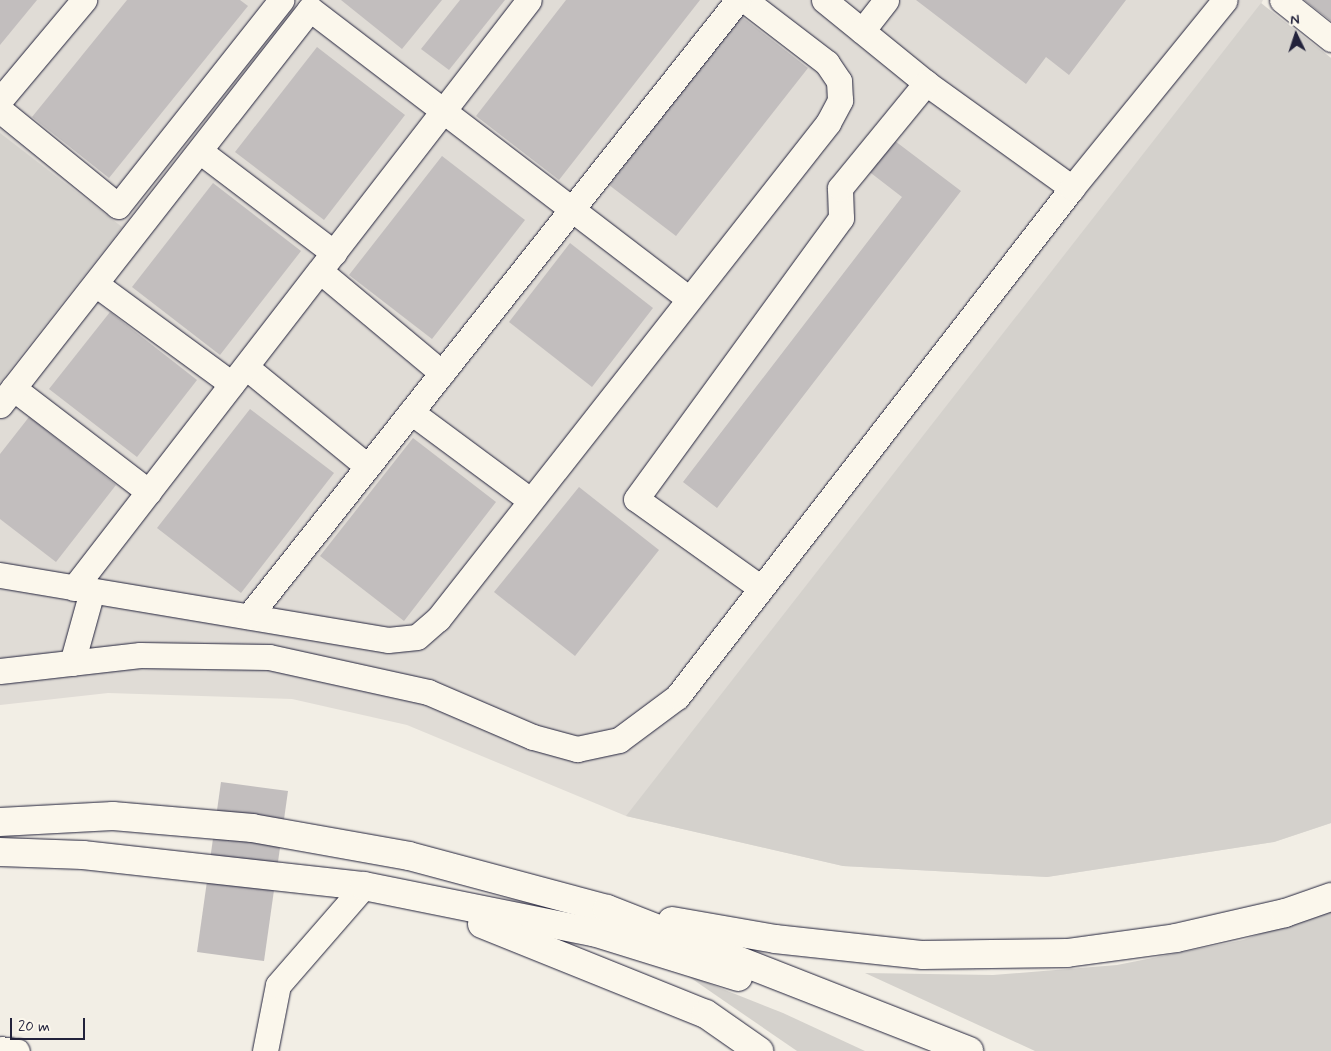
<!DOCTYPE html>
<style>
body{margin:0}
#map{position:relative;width:1331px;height:1051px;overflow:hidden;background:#f2eee5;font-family:Mynerve,sans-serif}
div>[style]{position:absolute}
.built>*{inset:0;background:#e0dcd6}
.green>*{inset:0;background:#d4d1cc}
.building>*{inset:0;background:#c2bebe}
.roads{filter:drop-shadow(0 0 1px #22223b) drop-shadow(0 0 1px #22223b)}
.minor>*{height:25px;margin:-12.5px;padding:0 12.5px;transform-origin:12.5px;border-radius:12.5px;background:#fbf7ec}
.highway>*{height:28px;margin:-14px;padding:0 14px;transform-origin:14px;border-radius:14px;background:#fbf7ec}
span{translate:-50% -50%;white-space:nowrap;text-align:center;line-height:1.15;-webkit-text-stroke:4.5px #fbf7ec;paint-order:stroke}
.north{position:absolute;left:1271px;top:10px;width:50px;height:50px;-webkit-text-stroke:4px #fbf7ec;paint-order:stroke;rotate:356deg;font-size:14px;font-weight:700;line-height:20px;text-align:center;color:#22223b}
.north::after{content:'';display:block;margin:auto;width:18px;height:22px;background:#22223b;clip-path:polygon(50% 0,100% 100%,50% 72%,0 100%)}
.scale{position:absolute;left:10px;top:1018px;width:75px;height:22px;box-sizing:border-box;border:2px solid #22223b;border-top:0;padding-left:6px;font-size:15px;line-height:18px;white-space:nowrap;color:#22223b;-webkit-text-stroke:4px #fbf7ec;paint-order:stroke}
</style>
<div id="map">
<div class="built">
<div style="clip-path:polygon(0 0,1263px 0,1261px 4px,1331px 58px,1331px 823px,1274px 842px,1047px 877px,843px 866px,626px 816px,407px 725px,292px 699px,108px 693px,0 705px)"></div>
</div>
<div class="green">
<div style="clip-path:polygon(1261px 3px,1331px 58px,1331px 823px,1274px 842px,1047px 877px,843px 866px,626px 816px)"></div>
<div style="clip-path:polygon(0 133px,122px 227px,0 382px)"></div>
<div style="clip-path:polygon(1331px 909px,1331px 1051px,1035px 1051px,865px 973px,993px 975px,1117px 965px,1243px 940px)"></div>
<div style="clip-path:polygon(685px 974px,783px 1013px,865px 1051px,797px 1051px)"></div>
</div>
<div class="building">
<div style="clip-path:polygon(0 0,37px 0,0 45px)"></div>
<div style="clip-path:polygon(127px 0,240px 0,248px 6px,109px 178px,32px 117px)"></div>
<div style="clip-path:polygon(341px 0,442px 0,402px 49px)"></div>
<div style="clip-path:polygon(460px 0,505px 0,449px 70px,421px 49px)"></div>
<div style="clip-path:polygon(566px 0,700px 0,559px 180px,476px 116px)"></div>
<div style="clip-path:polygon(916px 0,1126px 0,1069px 75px,1046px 57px,1026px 84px)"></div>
<div style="clip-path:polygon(1304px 0,1331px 0,1331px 21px)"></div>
<div style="clip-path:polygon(741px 16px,808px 68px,676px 236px,609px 185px)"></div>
<div style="clip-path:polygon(317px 47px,405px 115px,324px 220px,235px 152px)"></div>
<div style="clip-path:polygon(891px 138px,961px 191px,717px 508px,683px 482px,902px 197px,867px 170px)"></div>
<div style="clip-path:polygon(442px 156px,525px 220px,432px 339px,349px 275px)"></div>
<div style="clip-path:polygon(213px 183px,301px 251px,220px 355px,132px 287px)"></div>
<div style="clip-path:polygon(570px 243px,653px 308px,592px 387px,509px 322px)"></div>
<div style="clip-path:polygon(110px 312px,197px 380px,137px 457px,49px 389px)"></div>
<div style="clip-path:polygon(250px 409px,334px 473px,241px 593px,157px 528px)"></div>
<div style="clip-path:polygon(29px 417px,116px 485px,56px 562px,0 519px,0 454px)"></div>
<div style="clip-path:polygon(413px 438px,496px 502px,404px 621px,320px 556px)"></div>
<div style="clip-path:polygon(579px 487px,659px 550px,575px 656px,494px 592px)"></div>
<div style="clip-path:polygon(221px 782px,288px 791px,264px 961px,197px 952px)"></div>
</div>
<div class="roads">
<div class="minor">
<div style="left:824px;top:0;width:132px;rotate:39.1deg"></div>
<div style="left:926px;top:83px;width:180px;rotate:35.7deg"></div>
<div style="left:1282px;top:0;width:63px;rotate:38.5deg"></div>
<div style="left:862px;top:31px;width:39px;rotate:-52deg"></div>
<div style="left:0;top:100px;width:131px;rotate:-50deg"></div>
<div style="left:0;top:110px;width:152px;rotate:39.1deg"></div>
<div style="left:118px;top:206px;width:263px;rotate:-51.6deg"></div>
<div style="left:201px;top:152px;width:167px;rotate:37.2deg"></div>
<div style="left:320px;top:271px;width:159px;rotate:39.9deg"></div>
<div style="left:97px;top:285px;width:167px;rotate:36.3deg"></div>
<div style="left:246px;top:367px;width:156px;rotate:39.3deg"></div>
<div style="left:13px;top:388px;width:171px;rotate:37.4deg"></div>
<div style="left:0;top:405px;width:503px;rotate:-51.95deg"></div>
<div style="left:310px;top:9px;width:477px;rotate:37.4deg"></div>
<div style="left:411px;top:412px;width:148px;rotate:36.5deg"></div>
<div style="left:0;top:575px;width:393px;rotate:9.5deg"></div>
<div style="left:388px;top:640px;width:29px;rotate:-6deg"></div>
<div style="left:417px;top:637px;width:28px;rotate:-41deg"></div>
<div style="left:438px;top:619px;width:631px;rotate:-51.82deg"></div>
<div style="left:828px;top:123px;width:26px;rotate:-62deg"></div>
<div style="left:840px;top:100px;width:19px;rotate:-93deg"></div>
<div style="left:839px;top:81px;width:22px;rotate:-124deg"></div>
<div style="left:827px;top:63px;width:103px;rotate:-142.5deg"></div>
<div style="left:74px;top:588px;width:743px;rotate:-52.27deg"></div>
<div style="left:761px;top:588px;width:153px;rotate:-144.5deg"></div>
<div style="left:636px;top:499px;width:348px;rotate:-53.9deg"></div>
<div style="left:841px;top:218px;width:30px;rotate:-92deg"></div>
<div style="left:840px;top:188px;width:136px;rotate:-50.7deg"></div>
<div style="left:249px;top:616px;width:786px;rotate:-51.56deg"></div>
<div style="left:72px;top:663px;width:75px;rotate:-74.5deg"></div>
<div style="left:0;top:671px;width:141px;rotate:-6.5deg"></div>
<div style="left:140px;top:655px;width:129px;rotate:0.9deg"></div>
<div style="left:269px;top:657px;width:163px;rotate:12.4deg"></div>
<div style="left:428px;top:692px;width:114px;rotate:23.2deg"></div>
<div style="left:533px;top:737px;width:46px;rotate:15.3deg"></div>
<div style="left:577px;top:749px;width:43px;rotate:-12.1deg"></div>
<div style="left:619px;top:740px;width:72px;rotate:-36.6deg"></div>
<div style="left:677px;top:697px;width:644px;rotate:-52.19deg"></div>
<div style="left:1072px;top:188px;width:242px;rotate:-50.9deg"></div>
<div style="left:0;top:1049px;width:17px;rotate:7deg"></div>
<div style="left:265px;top:1051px;width:67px;rotate:-78.9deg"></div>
<div style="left:278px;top:985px;width:131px;rotate:-49deg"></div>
</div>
<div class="highway">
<div style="left:0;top:822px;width:113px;rotate:-3deg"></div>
<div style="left:113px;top:816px;width:140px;rotate:4.9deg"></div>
<div style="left:252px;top:828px;width:159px;rotate:10.1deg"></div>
<div style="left:409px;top:856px;width:205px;rotate:15deg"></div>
<div style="left:607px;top:909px;width:389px;rotate:21.4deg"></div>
<div style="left:0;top:852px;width:83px;rotate:2.1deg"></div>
<div style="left:83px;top:855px;width:283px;rotate:6.3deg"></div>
<div style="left:364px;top:886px;width:234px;rotate:11.4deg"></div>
<div style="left:593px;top:932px;width:152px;rotate:17.2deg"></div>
<div style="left:672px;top:921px;width:105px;rotate:9.9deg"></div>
<div style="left:775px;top:939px;width:149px;rotate:6.2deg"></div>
<div style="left:923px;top:955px;width:144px;rotate:-0.8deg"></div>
<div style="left:1067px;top:953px;width:110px;rotate:-7.8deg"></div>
<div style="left:1176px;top:938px;width:112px;rotate:-12.9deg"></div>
<div style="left:1285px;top:913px;width:49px;rotate:-19.2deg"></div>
<div style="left:482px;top:924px;width:241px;rotate:21.9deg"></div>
<div style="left:706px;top:1014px;width:65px;rotate:34.9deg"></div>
</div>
</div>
<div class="north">N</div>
<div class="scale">20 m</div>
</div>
